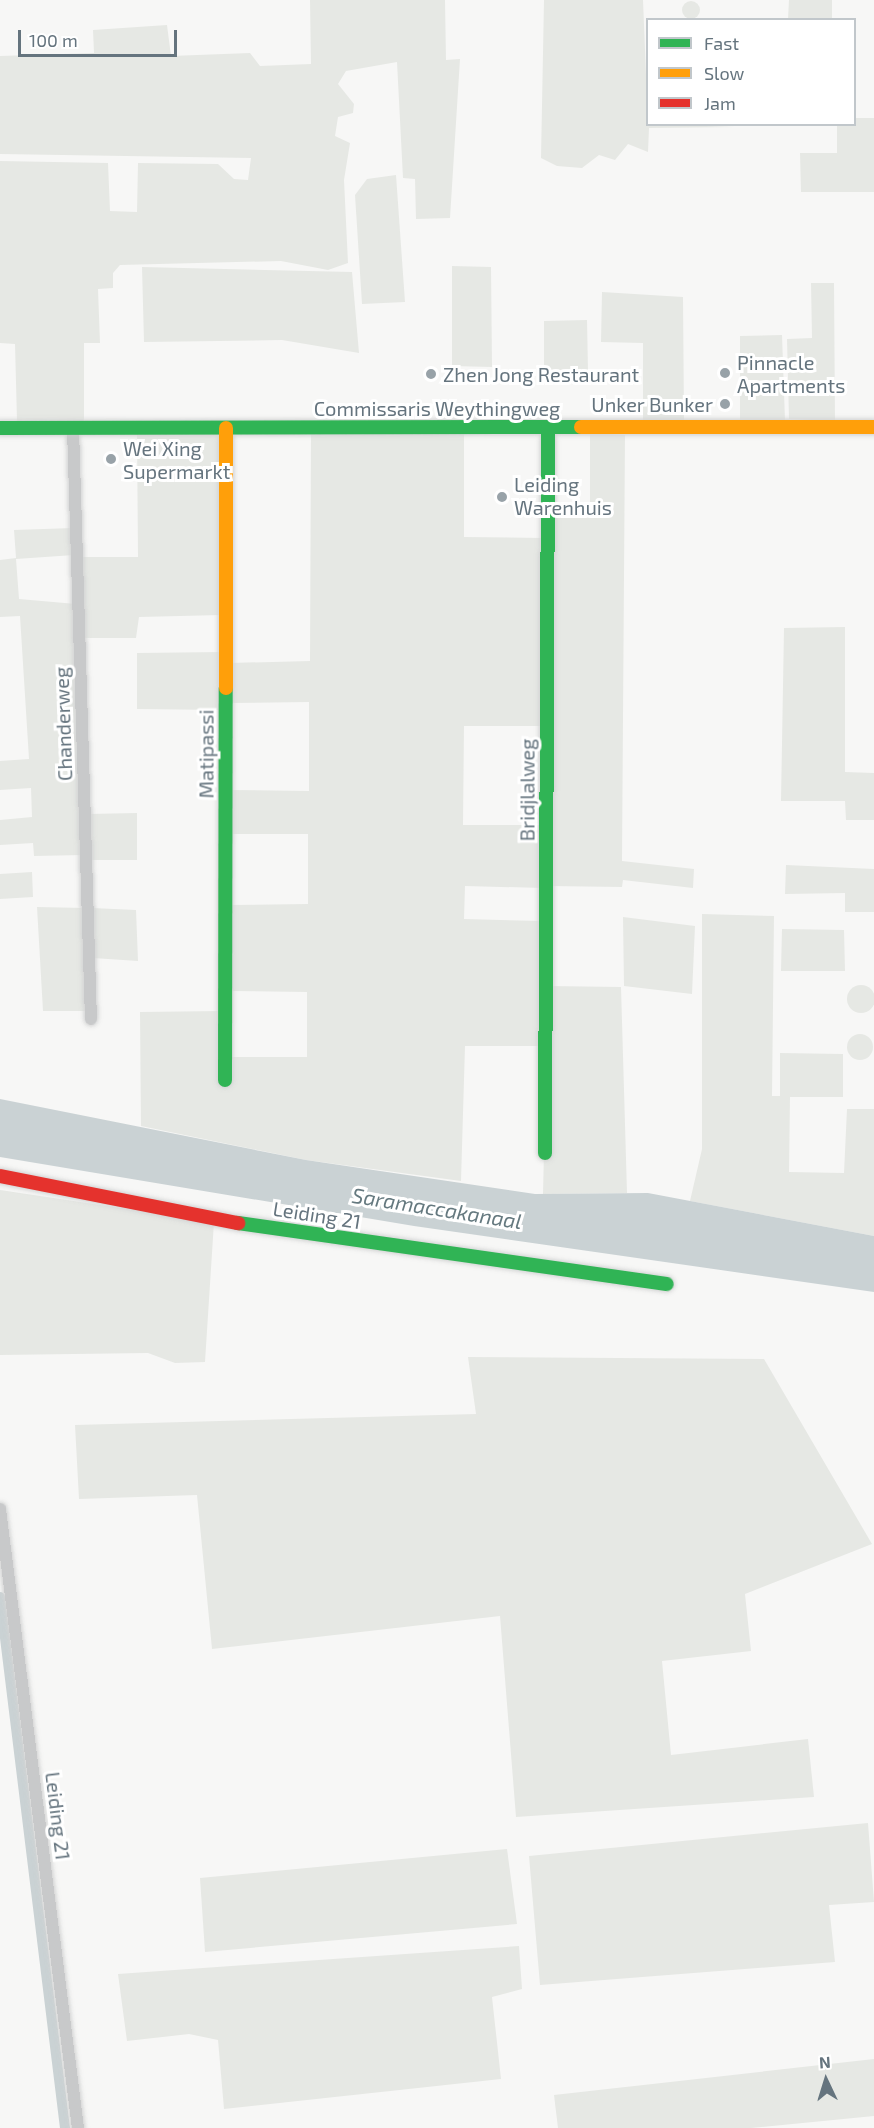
<!DOCTYPE html>
<style>
body{margin:0}
#map{position:relative;width:874px;height:2128px;overflow:hidden;background:#f7f7f6;font-family:"Exo 2",sans-serif}
div>[style]{position:absolute}
.green>*{inset:0;background:#e6e8e4}
.round{border-radius:50%}
.water>*{inset:0;background:#cad2d4}
.canal>*{height:10px;margin:-5px;padding:0 5px;transform-origin:5px;border-radius:5px;background:#cad2d4}
.roads{filter:drop-shadow(0 0 2px #d3d4d4) drop-shadow(0 0 2px #d3d4d4)}
.street>*{height:12px;margin:-6px;padding:0 6px;transform-origin:6px;border-radius:6px;background:#c8c9ca}
.fast>*{height:14px;margin:-7px;padding:0 7px;transform-origin:7px;border-radius:7px;background:#30b455}
.slow>*{height:14px;margin:-7px;padding:0 7px;transform-origin:7px;border-radius:7px;background:#ff9f0a}
.jam>*{height:14px;margin:-7px;padding:0 7px;transform-origin:7px;border-radius:7px;background:#e5322d}
.dots>*{width:16px;height:16px;translate:-50% -50%;box-sizing:border-box;border:3px solid #fff;border-radius:50%}
span{translate:-50% -50%;white-space:nowrap;text-align:center;line-height:1.15;-webkit-text-stroke:6px #fff;paint-order:stroke}
.poi-label{font-size:20px;color:#65747e}
.left{translate:0 -50%;text-align:left}
.right{translate:-100% -50%;text-align:right}
.street-label{font-size:20px;color:#65747e}
.water-label{font-size:21px;color:#65797f;font-style:italic}
.legend{position:absolute;left:646px;top:18px;width:210px;height:108px;box-sizing:border-box;background:#fff;border:2px solid #c1c7cb;margin:0;padding:8px 10px;list-style:none;font-size:18px;color:#65747e}
.legend li{display:flex;align-items:center;gap:12px;height:30px}
.legend b{width:30px;border:2px solid #c1c7cb}
.north{position:absolute;left:796px;top:2050px;width:60px;height:60px;-webkit-text-stroke:4px #fff;paint-order:stroke;rotate:356deg;font-size:16px;font-weight:700;line-height:24px;text-align:center;color:#65747e}
.north::after{content:'';display:block;margin:auto;width:21px;height:27px;background:#65747e;clip-path:polygon(50% 0,100% 100%,50% 72%,0 100%)}
.scale{position:absolute;left:18px;top:30px;width:159px;height:27px;box-sizing:border-box;border:3px solid #65747e;border-top:0;padding-left:8px;font-size:18px;line-height:21px;white-space:nowrap;color:#65747e;-webkit-text-stroke:4px #fff;paint-order:stroke}
</style>
<div id="map">
<div class="green">
<div style="clip-path:polygon(310px 0,445px 0,446px 60px,460px 59px,450px 218px,416px 219px,415px 179px,403px 178px,397px 62px,346px 71px,338px 84px,354px 104px,353px 113px,338px 117px,335px 136px,350px 143px,344px 180px,348px 263px,328px 270px,281px 261px,120px 265px,113px 273px,113px 288px,98px 289px,100px 343px,84px 343px,84px 421px,17px 421px,15px 344px,0 343px,0 161px,108px 163px,110px 211px,137px 212px,138px 163px,218px 164px,234px 179px,248px 180px,251px 158px,0 154px,0 56px,94px 53px,93px 30px,167px 25px,171px 56px,250px 53px,260px 66px,311px 64px)"></div>
<div style="clip-path:polygon(544px 0,643px 0,648px 124px,735px 127px,649px 128px,648px 152px,628px 144px,615px 160px,599px 155px,582px 168px,557px 166px,541px 158px)"></div>
<div style="clip-path:polygon(789px 0,832px 0,832px 19px,788px 19px)"></div>
<div class="round" style="left:682px;top:1px;width:18px;height:18px"></div>
<div style="clip-path:polygon(855px 118px,874px 118px,874px 192px,801px 192px,800px 153px,837px 153px,837px 125px,854px 124px)"></div>
<div style="clip-path:polygon(396px 175px,405px 302px,362px 304px,355px 195px,367px 179px)"></div>
<div style="clip-path:polygon(452px 266px,491px 267px,492px 367px,452px 366px)"></div>
<div style="clip-path:polygon(142px 267px,352px 272px,359px 353px,282px 340px,144px 342px)"></div>
<div style="clip-path:polygon(811px 283px,834px 283px,835px 421px,789px 419px,787px 339px,812px 338px)"></div>
<div style="clip-path:polygon(602px 292px,683px 297px,684px 420px,643px 421px,643px 343px,601px 342px)"></div>
<div style="clip-path:polygon(587px 320px,588px 371px,544px 372px,544px 321px)"></div>
<div style="clip-path:polygon(782px 335px,785px 421px,740px 422px,740px 336px)"></div>
<div style="clip-path:polygon(311px 433px,464px 433px,464px 537px,544px 538px,543px 726px,464px 726px,463px 825px,544px 825px,543px 888px,465px 886px,464px 919px,542px 921px,542px 1046px,465px 1046px,461px 1181px,306px 1160px,141px 1126px,140px 1012px,222px 1011px,228px 1057px,307px 1057px,307px 992px,228px 991px,228px 905px,308px 904px,308px 834px,229px 834px,230px 790px,309px 791px,309px 702px,229px 703px,229px 663px,310px 661px)"></div>
<div style="clip-path:polygon(590px 433px,625px 435px,622px 861px,694px 869px,693px 888px,623px 880px,622px 887px,549px 886px,551px 514px,590px 515px)"></div>
<div style="clip-path:polygon(137px 434px,217px 434px,221px 439px,221px 615px,139px 617px,136px 638px,83px 638px,80px 557px,138px 557px)"></div>
<div style="clip-path:polygon(73px 528px,74px 555px,16px 559px,19px 599px,76px 604px,83px 855px,34px 856px,33px 843px,0 845px,0 820px,32px 817px,31px 788px,0 790px,0 761px,29px 759px,20px 616px,0 617px,0 560px,16px 558px,14px 530px)"></div>
<div style="clip-path:polygon(845px 627px,845px 772px,874px 773px,874px 820px,846px 820px,845px 801px,781px 801px,784px 628px)"></div>
<div style="clip-path:polygon(222px 652px,222px 710px,137px 709px,137px 653px)"></div>
<div style="clip-path:polygon(137px 813px,137px 860px,90px 860px,88px 814px)"></div>
<div style="clip-path:polygon(786px 865px,874px 869px,874px 912px,845px 912px,845px 893px,785px 894px)"></div>
<div style="clip-path:polygon(32px 872px,33px 897px,0 899px,0 874px)"></div>
<div style="clip-path:polygon(37px 907px,85px 908px,88px 1011px,43px 1011px)"></div>
<div style="clip-path:polygon(92px 908px,136px 910px,138px 961px,93px 958px)"></div>
<div style="clip-path:polygon(702px 914px,774px 916px,772px 1096px,780px 1096px,780px 1053px,843px 1054px,843px 1097px,790px 1097px,789px 1172px,844px 1173px,847px 1109px,874px 1109px,874px 1236px,690px 1201px,702px 1149px)"></div>
<div style="clip-path:polygon(623px 917px,695px 926px,692px 994px,624px 986px)"></div>
<div style="clip-path:polygon(782px 929px,844px 930px,845px 971px,781px 971px)"></div>
<div class="round" style="left:847px;top:985px;width:28px;height:28px"></div>
<div style="clip-path:polygon(548px 986px,621px 987px,627px 1193px,543px 1194px)"></div>
<div class="round" style="left:847px;top:1034px;width:26px;height:26px"></div>
<div style="clip-path:polygon(0 1190px,214px 1222px,205px 1362px,175px 1363px,148px 1353px,0 1355px)"></div>
<div style="clip-path:polygon(468px 1357px,764px 1359px,872px 1544px,745px 1594px,751px 1651px,662px 1661px,671px 1755px,808px 1739px,814px 1797px,516px 1817px,500px 1616px,212px 1649px,197px 1495px,79px 1499px,75px 1425px,476px 1414px)"></div>
<div style="clip-path:polygon(868px 1823px,874px 1902px,829px 1905px,835px 1962px,540px 1985px,529px 1856px)"></div>
<div style="clip-path:polygon(507px 1849px,517px 1924px,205px 1952px,200px 1878px)"></div>
<div style="clip-path:polygon(519px 1946px,522px 1989px,492px 1997px,501px 2079px,224px 2109px,218px 2040px,189px 2034px,127px 2041px,118px 1974px)"></div>
<div style="clip-path:polygon(874px 2059px,874px 2116px,751px 2128px,558px 2128px,554px 2095px)"></div>
</div>
<div class="water">
<div style="clip-path:polygon(0 1099px,306px 1160px,535px 1194px,648px 1193px,874px 1236px,874px 1292px,414px 1226px,0 1157px)"></div>
</div>
<div class="canal">
<div style="left:0;top:1597px;width:535px;rotate:83.02deg"></div>
</div>
<div class="roads">
<div class="street">
<div style="left:73px;top:428px;width:591px;rotate:88.26deg"></div>
<div style="left:0;top:1509px;width:624px;rotate:82.82deg"></div>
</div>
<div class="fast">
<div style="left:0;top:428px;width:581px;rotate:-0.1deg"></div>
<div style="left:225px;top:1080px;width:392px;rotate:-89.9deg"></div>
<div style="left:545px;top:1153px;width:726px;rotate:-89.76deg"></div>
<div style="left:238px;top:1223px;width:433px;rotate:8.1deg"></div>
</div>
<div class="slow">
<div style="left:581px;top:427px;width:293px"></div>
<div style="left:226px;top:688px;width:260px;rotate:-90deg"></div>
</div>
<div class="jam">
<div style="left:0;top:1176px;width:243px;rotate:11.2deg"></div>
</div>
</div>
<div class="dots">
<div style="left:725px;top:373px;background:#98a2a8"></div>
<div style="left:431px;top:374px;background:#98a2a8"></div>
<div style="left:725px;top:404px;background:#98a2a8"></div>
<div style="left:111px;top:459px;background:#98a2a8"></div>
<div style="left:502px;top:497px;background:#98a2a8"></div>
</div>
<div class="poi-label">
<span class="left" style="left:737px;top:374px">Pinnacle<br>Apartments</span>
<span class="left" style="left:443px;top:374px">Zhen Jong Restaurant</span>
<span class="right" style="left:713px;top:404px">Unker Bunker</span>
<span class="left" style="left:123px;top:460px">Wei Xing<br>Supermarkt</span>
<span class="left" style="left:514px;top:496px">Leiding<br>Warenhuis</span>
</div>
<div class="street-label">
<span style="left:437px;top:408px">Commissaris Weythingweg</span>
<span style="left:63px;top:724px;rotate:-92deg">Chanderweg</span>
<span style="left:206px;top:754px;rotate:-90deg">Matipassi</span>
<span style="left:527px;top:790px;rotate:-90deg">Bridjlalweg</span>
<span style="left:317px;top:1215px;rotate:9deg">Leiding 21</span>
<span style="left:58px;top:1816px;rotate:83deg">Leiding 21</span>
</div>
<div class="water-label">
<span style="left:437px;top:1208px;rotate:9deg">Saramaccakanaal</span>
</div>
<ul class="legend">
<li><b style="height:8px;background:#30b455"></b>Fast</li>
<li><b style="height:8px;background:#ff9f0a"></b>Slow</li>
<li><b style="height:8px;background:#e5322d"></b>Jam</li>
</ul>
<div class="north">N</div>
<div class="scale">100 m</div>
</div>
